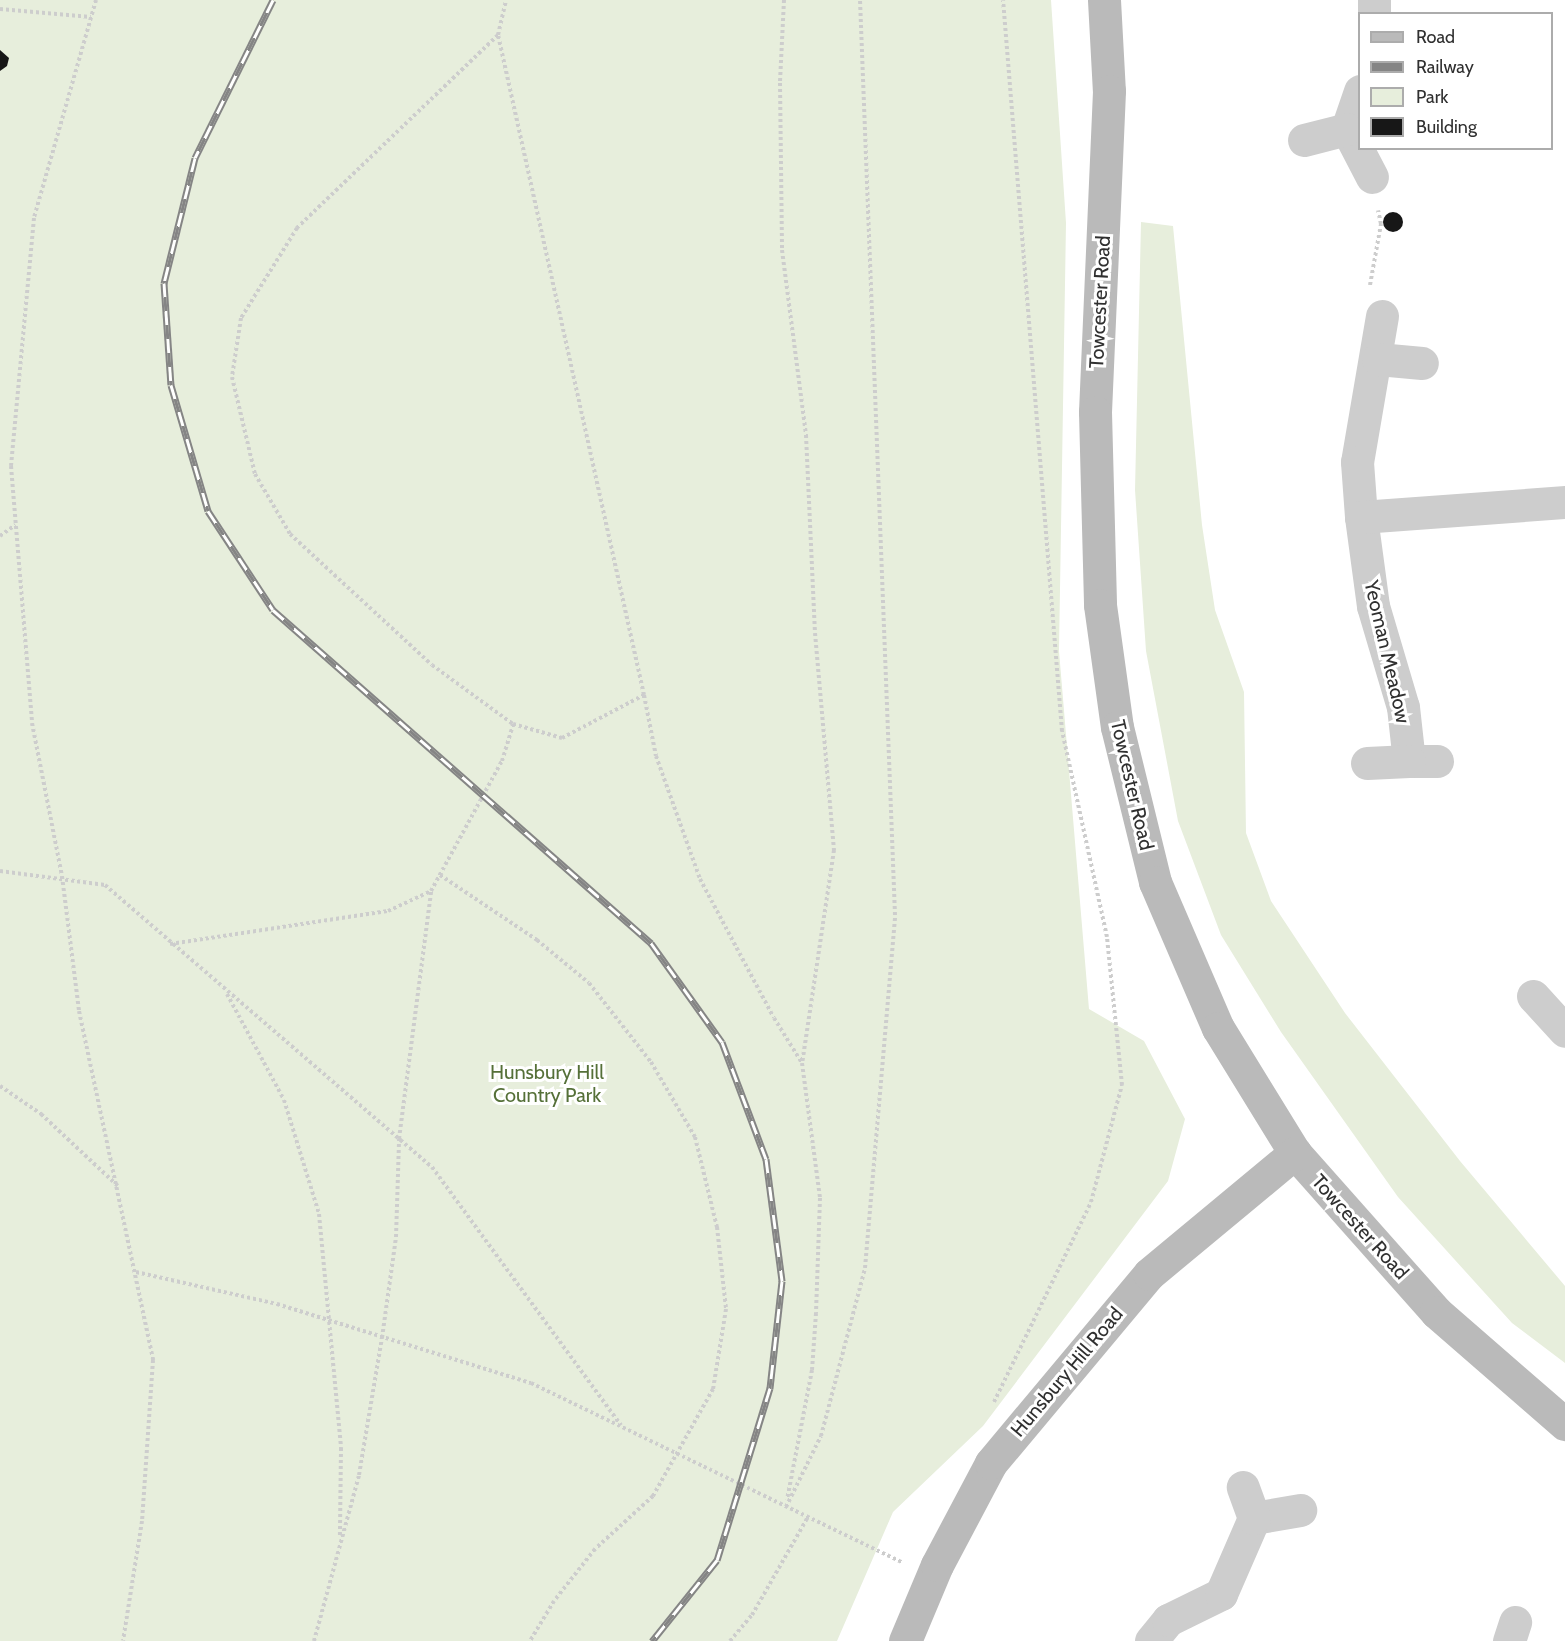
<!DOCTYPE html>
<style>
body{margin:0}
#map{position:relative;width:1565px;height:1641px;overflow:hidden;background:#fff;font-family:Cabin,sans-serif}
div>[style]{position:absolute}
.green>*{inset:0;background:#e7eedc}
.building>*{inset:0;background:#171717}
.round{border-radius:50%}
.path>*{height:4px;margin-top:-2px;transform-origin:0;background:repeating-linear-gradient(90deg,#cdcdcd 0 3px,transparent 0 6px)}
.street>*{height:33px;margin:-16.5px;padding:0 16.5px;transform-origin:16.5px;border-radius:16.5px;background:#cdcdcd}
.secondary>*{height:33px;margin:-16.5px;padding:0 16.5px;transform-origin:16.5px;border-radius:16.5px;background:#bababa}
.rail>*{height:7px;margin-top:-3.5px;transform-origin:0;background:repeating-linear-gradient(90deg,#fff 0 14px,#858585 0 28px);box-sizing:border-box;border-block:2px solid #858585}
span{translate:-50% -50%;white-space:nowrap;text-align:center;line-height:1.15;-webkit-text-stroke:6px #fff;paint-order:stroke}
.street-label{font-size:20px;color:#303030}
.park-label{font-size:20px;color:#557038}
.legend{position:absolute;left:1358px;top:12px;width:195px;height:138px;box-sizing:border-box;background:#fff;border:2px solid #acacac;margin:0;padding:8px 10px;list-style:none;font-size:18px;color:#303030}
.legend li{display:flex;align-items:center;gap:12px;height:30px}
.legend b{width:30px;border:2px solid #acacac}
</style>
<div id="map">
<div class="green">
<div style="clip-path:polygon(0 0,1051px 0,1066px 223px,1059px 651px,1089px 1009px,1144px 1041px,1185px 1119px,1168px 1181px,983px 1426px,893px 1512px,837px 1641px,0 1641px)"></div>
<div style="clip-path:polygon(1141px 222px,1173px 226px,1202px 525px,1215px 610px,1244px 692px,1246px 833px,1271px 901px,1345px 1013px,1460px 1161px,1565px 1286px,1565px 1363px,1512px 1323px,1398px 1197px,1281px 1032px,1221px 935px,1178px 821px,1146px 651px,1135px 490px)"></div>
</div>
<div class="building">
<div style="clip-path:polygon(0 50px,9px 58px,7px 66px,0 71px)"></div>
<div class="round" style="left:1383px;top:212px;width:20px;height:20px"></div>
</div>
<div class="path">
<div style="left:96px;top:0;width:227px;rotate:105.9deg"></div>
<div style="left:34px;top:218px;width:249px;rotate:95.3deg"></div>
<div style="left:11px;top:466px;width:258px;rotate:85.3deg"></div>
<div style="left:32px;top:723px;width:156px;rotate:78.9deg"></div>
<div style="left:62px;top:876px;width:136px;rotate:82.8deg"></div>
<div style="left:79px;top:1011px;width:357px;rotate:78deg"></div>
<div style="left:153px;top:1360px;width:161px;rotate:93.9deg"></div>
<div style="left:142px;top:1521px;width:121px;rotate:99deg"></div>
<div style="left:784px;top:0;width:83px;rotate:92.8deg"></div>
<div style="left:780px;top:83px;width:167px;rotate:89.3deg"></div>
<div style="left:782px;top:250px;width:187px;rotate:82.6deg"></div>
<div style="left:806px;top:435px;width:198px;rotate:87.4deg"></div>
<div style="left:815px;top:633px;width:218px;rotate:85deg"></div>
<div style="left:834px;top:850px;width:215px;rotate:98.5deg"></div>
<div style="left:0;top:9px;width:91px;rotate:5deg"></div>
<div style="left:498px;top:35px;width:279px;rotate:136.2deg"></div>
<div style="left:297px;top:228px;width:106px;rotate:121.9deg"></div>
<div style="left:241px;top:318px;width:60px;rotate:98.7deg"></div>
<div style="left:232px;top:377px;width:100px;rotate:76.7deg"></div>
<div style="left:255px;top:474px;width:69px;rotate:59.7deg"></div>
<div style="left:290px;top:534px;width:193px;rotate:42.7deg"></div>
<div style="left:432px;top:665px;width:100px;rotate:36.1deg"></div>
<div style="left:513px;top:724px;width:51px;rotate:15.9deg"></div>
<div style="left:562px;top:738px;width:93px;rotate:-27.7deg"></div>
<div style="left:644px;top:695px;width:676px;rotate:-102.47deg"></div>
<div style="left:498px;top:35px;width:36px;rotate:-77deg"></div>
<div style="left:1370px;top:285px;width:62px;rotate:-79.8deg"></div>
<div style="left:1381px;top:224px;width:14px;rotate:-102deg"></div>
<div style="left:0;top:536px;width:19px;rotate:-36deg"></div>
<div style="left:644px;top:695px;width:62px;rotate:78.9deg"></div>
<div style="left:656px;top:756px;width:131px;rotate:70.3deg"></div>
<div style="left:700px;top:879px;width:157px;rotate:62deg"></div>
<div style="left:774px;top:1018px;width:53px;rotate:58.1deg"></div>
<div style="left:802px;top:1063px;width:136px;rotate:82.4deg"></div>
<div style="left:820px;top:1198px;width:115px;rotate:92deg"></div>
<div style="left:816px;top:1313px;width:57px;rotate:94deg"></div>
<div style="left:812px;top:1370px;width:132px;rotate:100.9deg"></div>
<div style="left:0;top:871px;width:106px;rotate:7.6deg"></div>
<div style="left:105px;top:885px;width:432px;rotate:40.8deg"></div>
<div style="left:432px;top:1167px;width:320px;rotate:53.8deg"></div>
<div style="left:440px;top:875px;width:117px;rotate:33.8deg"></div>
<div style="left:537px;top:940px;width:67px;rotate:39.6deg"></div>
<div style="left:589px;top:983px;width:100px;rotate:51.9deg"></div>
<div style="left:651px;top:1062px;width:87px;rotate:59.6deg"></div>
<div style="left:695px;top:1137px;width:93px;rotate:76.3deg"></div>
<div style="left:717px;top:1227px;width:82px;rotate:83.7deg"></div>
<div style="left:726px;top:1309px;width:81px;rotate:99.2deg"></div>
<div style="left:713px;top:1389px;width:123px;rotate:119.3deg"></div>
<div style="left:653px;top:1496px;width:79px;rotate:137.6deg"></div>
<div style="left:595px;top:1549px;width:66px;rotate:128.3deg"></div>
<div style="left:554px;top:1601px;width:47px;rotate:121deg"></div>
<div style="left:170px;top:944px;width:220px;rotate:-8.6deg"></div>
<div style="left:388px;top:911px;width:47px;rotate:-24.9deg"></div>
<div style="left:431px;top:891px;width:148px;rotate:-61.4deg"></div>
<div style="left:502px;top:761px;width:39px;rotate:-73deg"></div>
<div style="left:227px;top:994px;width:120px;rotate:61.7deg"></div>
<div style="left:284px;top:1100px;width:119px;rotate:72.9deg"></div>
<div style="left:319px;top:1214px;width:235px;rotate:84.6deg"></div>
<div style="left:341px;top:1448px;width:87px;rotate:90.7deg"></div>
<div style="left:0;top:1086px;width:50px;rotate:34.3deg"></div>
<div style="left:41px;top:1114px;width:105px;rotate:43.1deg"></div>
<div style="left:136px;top:1272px;width:145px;rotate:12.8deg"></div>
<div style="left:277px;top:1304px;width:266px;rotate:17.3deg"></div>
<div style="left:531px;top:1383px;width:412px;rotate:25.8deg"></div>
<div style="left:994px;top:1402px;width:222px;rotate:-64.1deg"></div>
<div style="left:1091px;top:1202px;width:121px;rotate:-75.2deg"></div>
<div style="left:1122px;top:1085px;width:149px;rotate:-95.8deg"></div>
<div style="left:1107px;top:937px;width:211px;rotate:-102.3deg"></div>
<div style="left:1062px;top:731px;width:733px;rotate:-94.61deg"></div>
<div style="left:786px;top:1507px;width:79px;rotate:-63.8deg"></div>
<div style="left:821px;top:1436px;width:174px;rotate:-75.3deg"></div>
<div style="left:865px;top:1268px;width:354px;rotate:-85.1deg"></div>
<div style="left:895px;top:915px;width:916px;rotate:-92.19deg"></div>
<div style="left:314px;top:1641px;width:172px;rotate:-74.8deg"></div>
<div style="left:359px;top:1475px;width:139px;rotate:-80.5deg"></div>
<div style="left:382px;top:1338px;width:102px;rotate:-82.1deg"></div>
<div style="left:396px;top:1237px;width:98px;rotate:-88.2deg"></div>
<div style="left:399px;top:1139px;width:250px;rotate:-82.6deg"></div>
<div style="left:730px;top:1641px;width:34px;rotate:-50deg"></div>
<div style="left:752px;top:1615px;width:113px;rotate:-60.3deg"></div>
</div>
<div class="street">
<div style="left:1374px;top:0;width:14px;rotate:90deg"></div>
<div style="left:1360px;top:91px;width:40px;rotate:108.9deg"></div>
<div style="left:1347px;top:129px;width:54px;rotate:62.5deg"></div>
<div style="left:1304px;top:140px;width:44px;rotate:-14.3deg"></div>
<div style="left:1382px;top:316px;width:148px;rotate:99.7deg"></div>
<div style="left:1357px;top:462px;width:55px;rotate:85.8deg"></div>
<div style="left:1361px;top:517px;width:90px;rotate:82.3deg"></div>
<div style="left:1373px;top:606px;width:105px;rotate:73.5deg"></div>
<div style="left:1403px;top:707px;width:54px;rotate:83.7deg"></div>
<div style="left:1409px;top:761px;width:28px"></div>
<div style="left:1378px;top:359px;width:44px;rotate:5.2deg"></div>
<div style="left:1361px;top:517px;width:205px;rotate:-4.2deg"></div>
<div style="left:1367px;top:763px;width:42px;rotate:-2.7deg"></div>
<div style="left:1533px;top:996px;width:47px;rotate:47.6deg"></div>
<div style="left:1254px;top:1518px;width:47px;rotate:-9.9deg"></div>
<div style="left:1151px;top:1641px;width:27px;rotate:-51deg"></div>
<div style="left:1168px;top:1620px;width:59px;rotate:-26.1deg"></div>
<div style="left:1221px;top:1594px;width:83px;rotate:-66.5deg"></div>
<div style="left:1254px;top:1518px;width:33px;rotate:-110deg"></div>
<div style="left:1509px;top:1641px;width:20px;rotate:-72deg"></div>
</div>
<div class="secondary">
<div style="left:1104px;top:0;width:91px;rotate:86.9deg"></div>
<div style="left:1109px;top:91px;width:321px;rotate:92.5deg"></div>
<div style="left:1095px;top:412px;width:193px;rotate:88.5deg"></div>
<div style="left:1100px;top:605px;width:123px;rotate:82.1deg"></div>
<div style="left:1117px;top:727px;width:160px;rotate:76.2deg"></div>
<div style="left:1155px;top:882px;width:159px;rotate:66.7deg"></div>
<div style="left:1218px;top:1028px;width:147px;rotate:58.4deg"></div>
<div style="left:1295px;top:1153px;width:213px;rotate:48.4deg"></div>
<div style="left:1436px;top:1312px;width:171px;rotate:41deg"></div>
<div style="left:905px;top:1641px;width:82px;rotate:-67.2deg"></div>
<div style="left:937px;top:1565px;width:115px;rotate:-62.1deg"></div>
<div style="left:991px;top:1463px;width:246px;rotate:-50.1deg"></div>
<div style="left:1149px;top:1274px;width:190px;rotate:-39.7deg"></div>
</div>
<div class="rail">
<div style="left:273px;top:0;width:176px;rotate:116.3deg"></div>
<div style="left:195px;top:158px;width:129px;rotate:103.9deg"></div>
<div style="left:164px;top:283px;width:102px;rotate:86.1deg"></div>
<div style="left:171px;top:385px;width:131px;rotate:73.6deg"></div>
<div style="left:208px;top:511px;width:118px;rotate:56.7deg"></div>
<div style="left:273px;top:610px;width:504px;rotate:41.38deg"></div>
<div style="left:651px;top:943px;width:122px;rotate:54.4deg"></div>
<div style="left:722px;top:1042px;width:125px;rotate:69.4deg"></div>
<div style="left:766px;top:1159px;width:123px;rotate:82.5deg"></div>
<div style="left:782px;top:1281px;width:108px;rotate:96.4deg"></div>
<div style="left:770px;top:1388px;width:180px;rotate:107.1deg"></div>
<div style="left:717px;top:1560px;width:104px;rotate:128.7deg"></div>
</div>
<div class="street-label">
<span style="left:1100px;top:302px;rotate:-87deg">Towcester Road</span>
<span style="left:1387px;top:652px;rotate:77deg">Yeoman Meadow</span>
<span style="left:1132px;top:785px;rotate:77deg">Towcester Road</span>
<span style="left:1360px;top:1227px;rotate:48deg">Towcester Road</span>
<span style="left:1067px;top:1372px;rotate:-50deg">Hunsbury Hill Road</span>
</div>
<div class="park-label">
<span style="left:547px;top:1084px">Hunsbury Hill<br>Country Park</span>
</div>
<ul class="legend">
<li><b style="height:8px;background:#bababa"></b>Road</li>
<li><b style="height:8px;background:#858585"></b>Railway</li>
<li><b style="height:16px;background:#e7eedc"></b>Park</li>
<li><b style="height:16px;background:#171717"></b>Building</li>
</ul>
</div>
